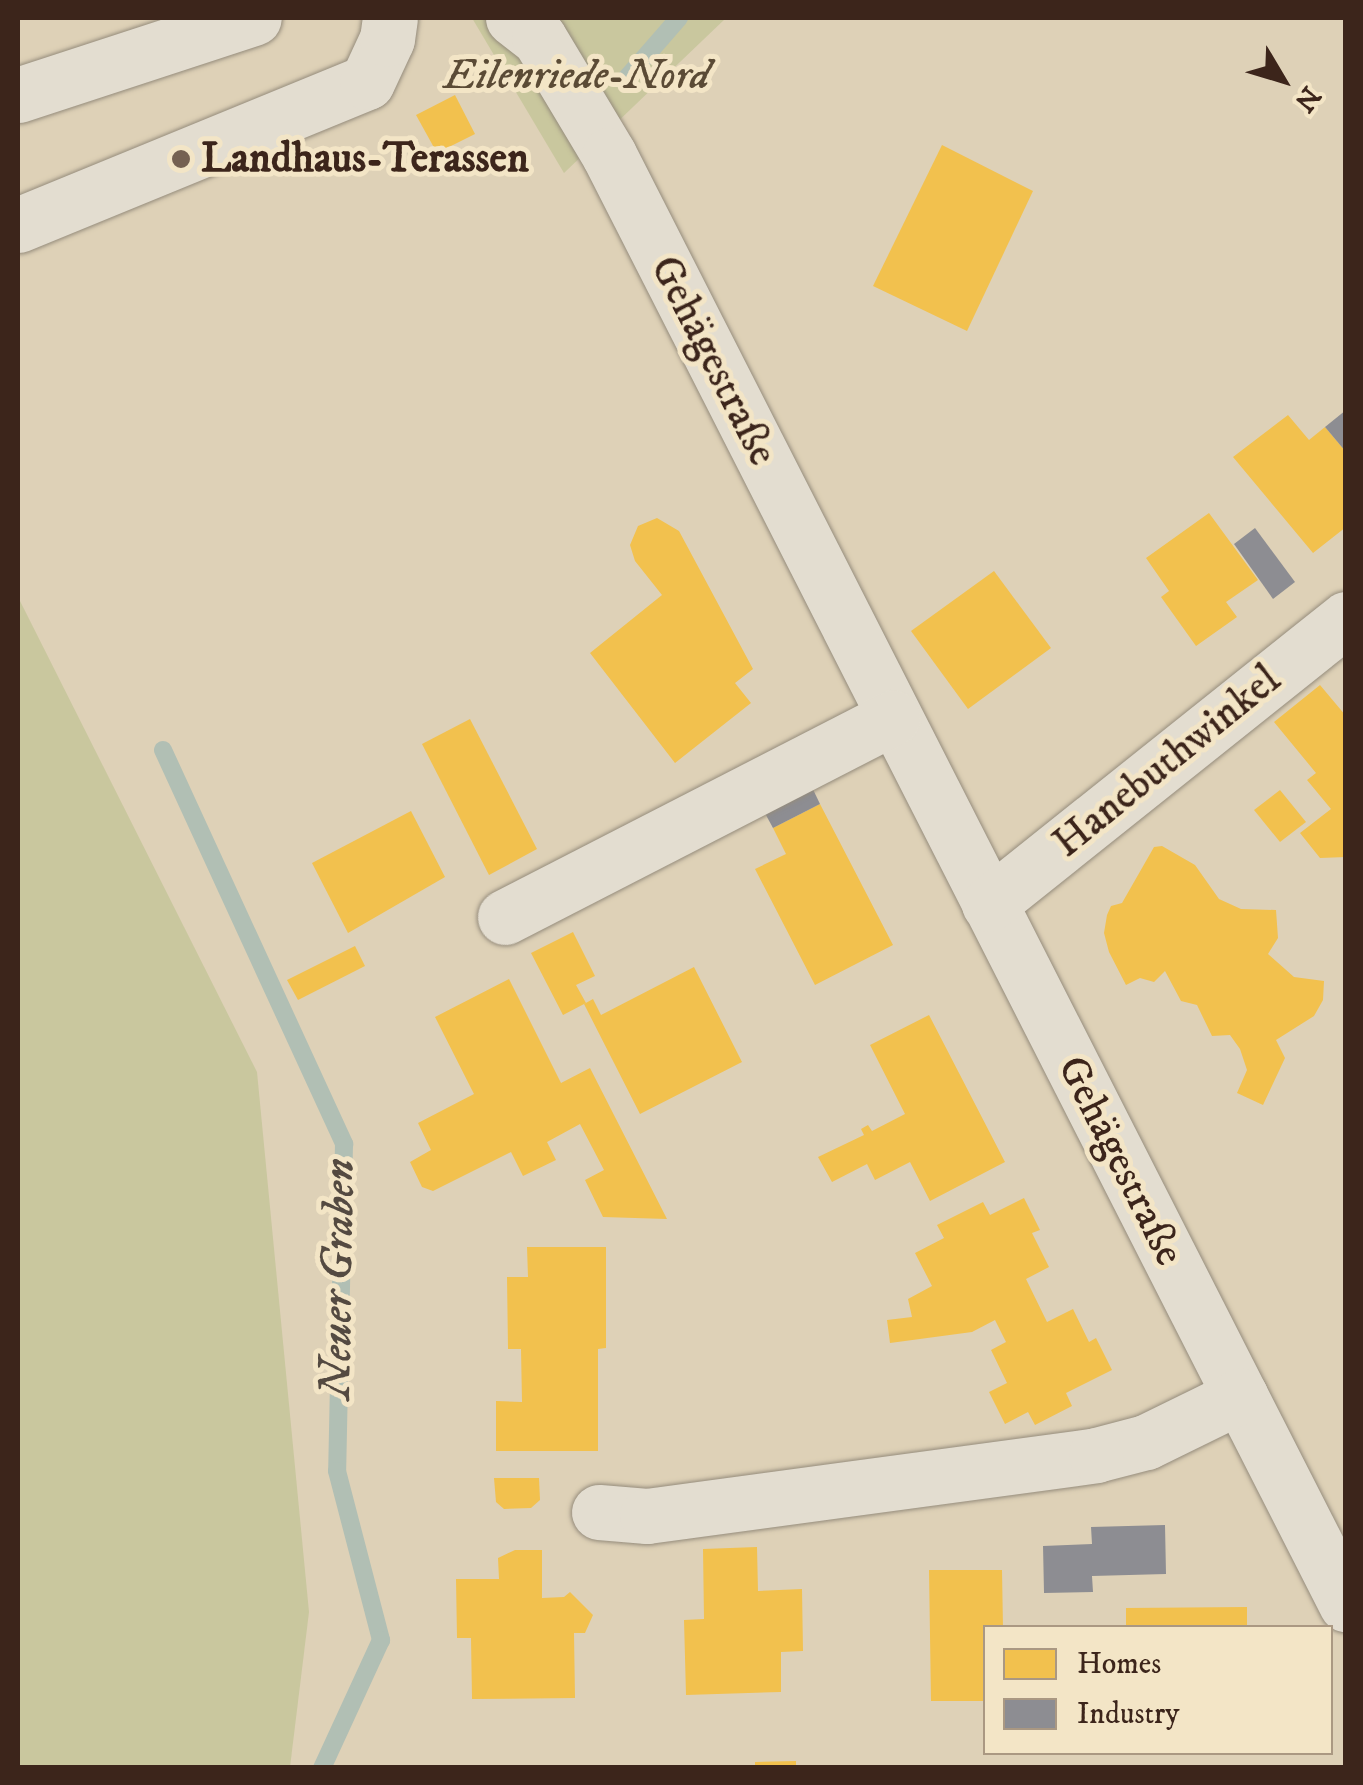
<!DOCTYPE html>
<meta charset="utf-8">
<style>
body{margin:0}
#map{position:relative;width:1363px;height:1785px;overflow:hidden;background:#ded1b7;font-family:"IM FELL DW Pica",serif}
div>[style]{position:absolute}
.green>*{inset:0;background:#c9c79e}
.homes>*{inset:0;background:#f2c14e}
.industry>*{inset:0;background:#8d8d92}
.stream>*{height:18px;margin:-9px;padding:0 9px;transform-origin:9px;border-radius:9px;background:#b1bfb4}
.roads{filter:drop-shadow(0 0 2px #958c7c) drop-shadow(0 0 2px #958c7c)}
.minor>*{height:55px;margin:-27.5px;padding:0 27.5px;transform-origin:27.5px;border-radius:27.5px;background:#e3ddd0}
.dots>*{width:28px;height:28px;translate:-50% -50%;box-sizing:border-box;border:5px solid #f3e5c6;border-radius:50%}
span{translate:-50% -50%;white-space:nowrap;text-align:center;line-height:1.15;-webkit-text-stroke:10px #f3e5c6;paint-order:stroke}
.park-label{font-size:42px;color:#5b4b36;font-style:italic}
.poi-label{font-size:42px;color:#3c251b;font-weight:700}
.left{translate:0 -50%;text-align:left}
.street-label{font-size:42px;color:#3c251b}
.water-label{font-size:45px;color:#544a41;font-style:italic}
.frame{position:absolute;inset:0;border:20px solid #3c251b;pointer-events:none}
.legend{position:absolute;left:983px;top:1625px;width:350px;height:130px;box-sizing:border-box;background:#f3e5c6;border:2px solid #aa9882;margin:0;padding:12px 18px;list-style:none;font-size:30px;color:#3c251b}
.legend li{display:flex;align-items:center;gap:20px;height:50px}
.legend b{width:50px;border:2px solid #aa9882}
.north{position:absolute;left:1233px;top:30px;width:100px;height:100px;-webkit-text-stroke:8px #f3e5c6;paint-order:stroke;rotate:128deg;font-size:28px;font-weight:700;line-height:40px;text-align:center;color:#3c251b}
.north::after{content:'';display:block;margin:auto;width:35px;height:45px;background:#3c251b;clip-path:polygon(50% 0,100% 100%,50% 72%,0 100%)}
</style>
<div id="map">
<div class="green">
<div style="clip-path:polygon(472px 18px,726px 18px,564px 173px)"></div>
<div style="clip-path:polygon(18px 597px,257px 1072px,309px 1612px,290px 1767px,18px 1767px)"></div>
</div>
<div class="homes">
<div style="clip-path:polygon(455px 95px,475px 134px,437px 153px,416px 115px)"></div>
<div style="clip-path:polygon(942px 145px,1033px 191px,967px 331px,873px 286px)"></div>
<div style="clip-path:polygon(1288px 415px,1309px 440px,1325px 427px,1346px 452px,1346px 527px,1313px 553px,1233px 457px)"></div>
<div style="clip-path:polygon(1209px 513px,1258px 580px,1226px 602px,1237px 617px,1196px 646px,1161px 597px,1169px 591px,1146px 558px)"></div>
<div style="clip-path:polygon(657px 518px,679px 531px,753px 669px,735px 683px,751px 703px,675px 763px,590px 653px,662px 595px,635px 561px,630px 545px,638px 526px)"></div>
<div style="clip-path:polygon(994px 571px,1051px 648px,968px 709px,911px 631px)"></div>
<div style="clip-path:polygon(1320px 685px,1346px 716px,1346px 857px,1320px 858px,1300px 833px,1331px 809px,1307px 780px,1316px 773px,1274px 722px)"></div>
<div style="clip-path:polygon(470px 719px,537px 849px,489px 875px,422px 744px)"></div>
<div style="clip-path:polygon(1280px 790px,1306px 822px,1280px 842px,1254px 810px)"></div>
<div style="clip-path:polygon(820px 804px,893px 945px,815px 985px,755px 869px,786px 854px,773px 828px)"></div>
<div style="clip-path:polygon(411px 811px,445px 877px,348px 933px,312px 863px)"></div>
<div style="clip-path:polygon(1162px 846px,1195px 865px,1219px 899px,1241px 909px,1276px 910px,1278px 938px,1268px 954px,1294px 977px,1324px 981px,1323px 1000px,1314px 1016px,1276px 1040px,1285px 1058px,1263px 1105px,1237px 1093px,1247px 1070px,1240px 1049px,1230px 1035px,1212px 1036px,1197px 1005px,1181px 1001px,1165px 971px,1154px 982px,1140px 978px,1126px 985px,1109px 952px,1104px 933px,1107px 915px,1111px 906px,1122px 903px,1154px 847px)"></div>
<div style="clip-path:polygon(573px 932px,595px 976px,576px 985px,586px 1003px,563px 1015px,531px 953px)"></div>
<div style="clip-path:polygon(355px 946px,365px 966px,298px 1000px,287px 980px)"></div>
<div style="clip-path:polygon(694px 967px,742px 1062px,640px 1114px,584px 1004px,593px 999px,601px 1015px)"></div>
<div style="clip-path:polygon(509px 979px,561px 1083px,590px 1068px,667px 1219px,603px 1217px,585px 1180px,604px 1170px,580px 1124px,547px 1142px,556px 1160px,523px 1176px,511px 1152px,433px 1191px,422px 1187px,410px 1162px,431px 1150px,418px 1123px,474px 1094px,435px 1017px)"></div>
<div style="clip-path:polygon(929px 1015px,1005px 1162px,930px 1201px,910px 1162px,875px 1180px,867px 1164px,832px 1182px,818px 1157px,864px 1135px,861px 1129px,868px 1125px,872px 1131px,905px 1114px,870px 1045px)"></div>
<div style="clip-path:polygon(1024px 1198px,1040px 1230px,1032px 1233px,1049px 1267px,1026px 1279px,1047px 1322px,1073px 1309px,1089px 1342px,1096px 1338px,1112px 1370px,1066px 1393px,1072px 1406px,1035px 1425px,1028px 1412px,1005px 1424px,989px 1392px,1007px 1383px,991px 1350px,1006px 1342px,995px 1320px,972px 1332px,890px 1343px,887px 1320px,912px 1317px,908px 1299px,932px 1286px,915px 1253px,944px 1238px,937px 1225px,983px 1202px,990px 1215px)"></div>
<div style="clip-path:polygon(527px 1247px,606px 1247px,606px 1348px,598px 1349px,598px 1451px,496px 1451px,496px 1401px,522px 1402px,521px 1349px,508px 1349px,507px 1277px,528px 1277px)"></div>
<div style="clip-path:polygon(494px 1478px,539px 1478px,540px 1500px,531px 1508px,504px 1509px,496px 1502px)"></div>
<div style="clip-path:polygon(757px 1547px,758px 1591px,802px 1589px,803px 1651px,781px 1652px,781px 1692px,686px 1695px,684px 1620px,704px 1619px,703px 1549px)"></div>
<div style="clip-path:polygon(515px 1550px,542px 1550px,542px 1598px,564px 1597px,570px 1592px,593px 1615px,585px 1633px,574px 1633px,575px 1698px,472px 1699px,471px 1638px,457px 1638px,456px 1579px,499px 1579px,498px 1558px)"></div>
<div style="clip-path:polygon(929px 1570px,1002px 1570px,1003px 1628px,986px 1628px,986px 1701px,931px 1701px)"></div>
<div style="clip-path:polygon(1247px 1607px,1247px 1628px,1126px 1628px,1126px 1608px)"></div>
<div style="clip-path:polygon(796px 1761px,796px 1768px,755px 1768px,755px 1762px)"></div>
</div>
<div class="industry">
<div style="clip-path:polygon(1346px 410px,1346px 452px,1325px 427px)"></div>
<div style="clip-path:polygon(1255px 528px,1295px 582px,1273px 599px,1234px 544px)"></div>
<div style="clip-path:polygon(808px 779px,820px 804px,773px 828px,760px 804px)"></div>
<div style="clip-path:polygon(1165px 1525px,1166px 1574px,1092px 1576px,1093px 1592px,1044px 1593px,1043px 1546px,1092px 1544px,1091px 1527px)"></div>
</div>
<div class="stream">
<div style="left:624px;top:81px;width:84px;rotate:-48.9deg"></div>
<div style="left:163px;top:750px;width:434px;rotate:65.3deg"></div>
<div style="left:344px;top:1144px;width:327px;rotate:91.2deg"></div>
<div style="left:337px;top:1471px;width:175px;rotate:75.4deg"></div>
<div style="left:381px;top:1640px;width:141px;rotate:114.7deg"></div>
</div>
<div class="roads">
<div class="minor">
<div style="left:513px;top:18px;width:33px;rotate:38deg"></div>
<div style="left:539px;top:38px;width:136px;rotate:59.1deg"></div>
<div style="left:609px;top:155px;width:1626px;rotate:63.04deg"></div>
<div style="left:18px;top:95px;width:248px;rotate:-18.1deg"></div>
<div style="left:18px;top:225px;width:377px;rotate:-22.3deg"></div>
<div style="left:367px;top:82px;width:47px;rotate:-65.1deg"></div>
<div style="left:387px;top:39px;width:21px;rotate:-82deg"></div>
<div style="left:989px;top:904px;width:457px;rotate:-38.6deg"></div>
<div style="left:505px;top:917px;width:436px;rotate:-27.2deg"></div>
<div style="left:599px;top:1512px;width:48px;rotate:4.8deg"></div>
<div style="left:647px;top:1516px;width:453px;rotate:-7.7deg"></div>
<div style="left:1096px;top:1455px;width:52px;rotate:-14.6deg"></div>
<div style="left:1146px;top:1442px;width:105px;rotate:-26.1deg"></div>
</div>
</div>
<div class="dots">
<div style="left:181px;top:159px;background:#756152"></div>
</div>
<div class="park-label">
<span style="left:577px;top:76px">Eilenriede-Nord</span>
</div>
<div class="poi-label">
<span class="left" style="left:201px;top:159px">Landhaus-Terassen</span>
</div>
<div class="street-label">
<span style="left:713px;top:361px;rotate:63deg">Gehägestraße</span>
<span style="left:1167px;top:762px;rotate:-39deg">Hanebuthwinkel</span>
<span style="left:1120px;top:1161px;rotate:63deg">Gehägestraße</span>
</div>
<div class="water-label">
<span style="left:339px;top:1279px;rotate:-89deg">Neuer Graben</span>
</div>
<div class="frame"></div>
<ul class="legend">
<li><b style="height:28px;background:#f2c14e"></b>Homes</li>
<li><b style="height:28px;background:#8d8d92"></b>Industry</li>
</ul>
<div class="north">N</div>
</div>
